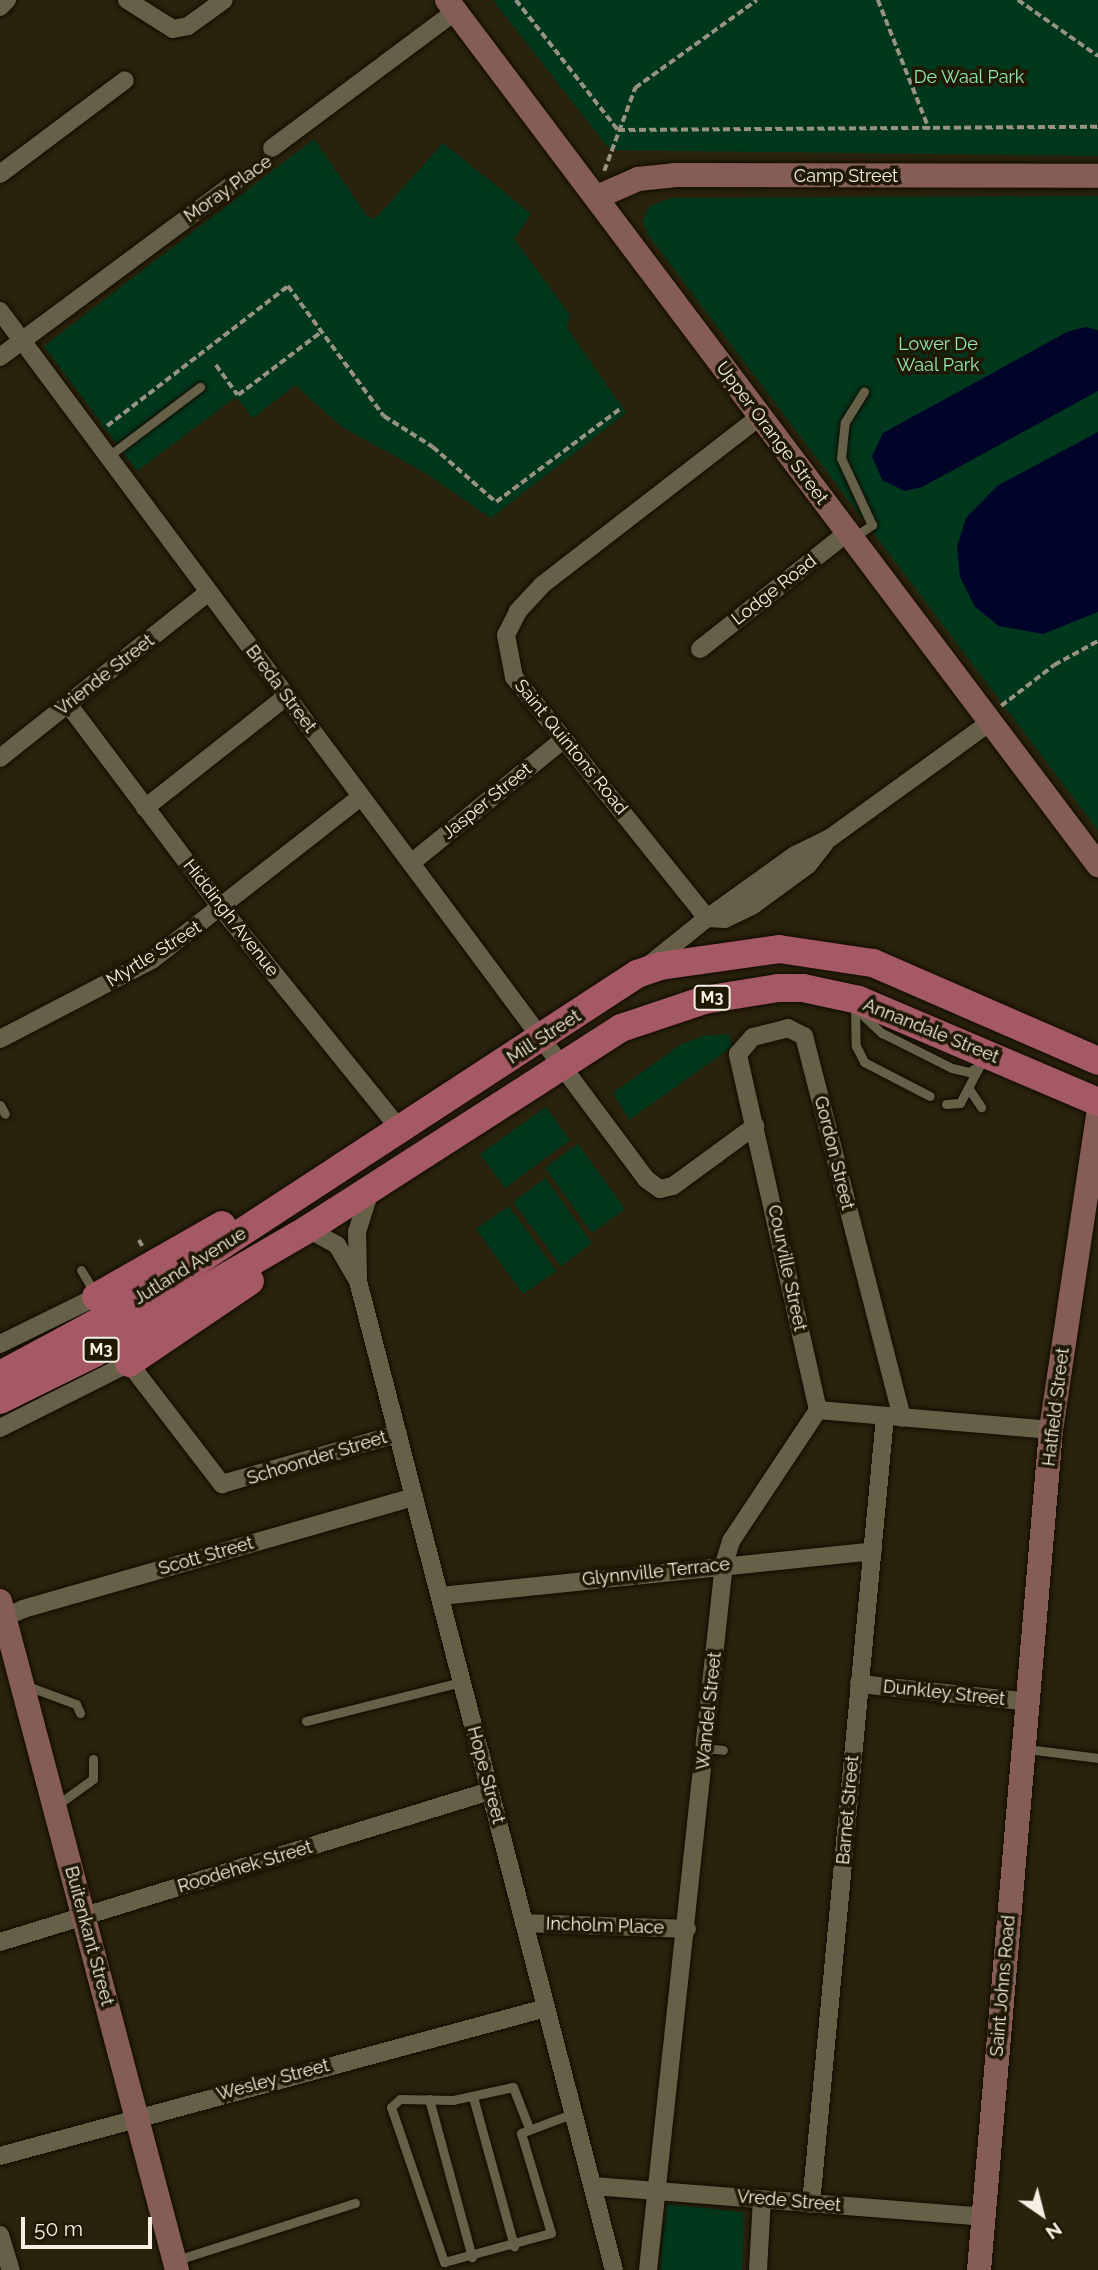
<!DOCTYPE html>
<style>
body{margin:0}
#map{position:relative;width:1098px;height:2270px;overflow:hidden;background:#29220c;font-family:Raleway,sans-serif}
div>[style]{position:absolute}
.green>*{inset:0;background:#00371d}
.water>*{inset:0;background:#000428}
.path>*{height:3.5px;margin-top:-1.75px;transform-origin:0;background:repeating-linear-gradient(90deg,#989281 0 7px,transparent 0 10.5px)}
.roads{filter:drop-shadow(0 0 2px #120b00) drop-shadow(0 0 2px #120b00)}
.lane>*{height:9px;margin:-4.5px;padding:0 4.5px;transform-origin:4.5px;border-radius:4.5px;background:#676048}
.street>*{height:18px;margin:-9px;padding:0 9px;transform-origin:9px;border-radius:9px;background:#676048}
.secondary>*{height:24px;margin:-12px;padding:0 12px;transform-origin:12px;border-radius:12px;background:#855d56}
.primary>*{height:28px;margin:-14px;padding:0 14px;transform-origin:14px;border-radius:14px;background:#a45964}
span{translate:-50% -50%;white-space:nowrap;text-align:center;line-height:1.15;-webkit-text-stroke:7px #1f1904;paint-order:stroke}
.shield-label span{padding:2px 5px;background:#1f1904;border:2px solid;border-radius:5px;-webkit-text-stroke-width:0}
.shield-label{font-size:16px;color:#f4efe2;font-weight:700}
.park-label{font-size:18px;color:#95e8b3}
.street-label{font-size:18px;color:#f4efe2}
.north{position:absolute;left:1007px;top:2179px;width:70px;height:70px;-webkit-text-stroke:5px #1f1904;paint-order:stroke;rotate:145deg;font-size:19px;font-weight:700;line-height:28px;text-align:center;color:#f4efe2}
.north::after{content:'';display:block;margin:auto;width:24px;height:32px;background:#f4efe2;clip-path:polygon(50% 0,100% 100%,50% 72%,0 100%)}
.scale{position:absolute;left:21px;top:2217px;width:131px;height:32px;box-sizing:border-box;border:4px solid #f4efe2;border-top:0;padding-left:9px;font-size:21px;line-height:24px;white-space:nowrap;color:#f4efe2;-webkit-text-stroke:5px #1f1904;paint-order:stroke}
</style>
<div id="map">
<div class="green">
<div style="clip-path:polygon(493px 0,1098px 0,1098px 156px,610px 150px)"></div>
<div style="clip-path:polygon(314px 139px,367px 216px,375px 219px,443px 143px,531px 214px,514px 239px,570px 315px,567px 328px,626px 413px,491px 518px,424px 472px,342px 427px,295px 385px,253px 418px,236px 397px,137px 471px,44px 346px)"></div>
<div style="clip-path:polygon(1098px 196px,1098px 830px,649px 236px,642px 221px,650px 206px,671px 198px)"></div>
<div style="clip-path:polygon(729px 1034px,732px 1047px,629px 1120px,613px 1093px,680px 1045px,703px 1036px)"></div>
<div style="clip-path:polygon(546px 1107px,570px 1140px,505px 1188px,480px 1154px)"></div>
<div style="clip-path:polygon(578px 1144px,625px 1209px,592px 1233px,545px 1168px)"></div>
<div style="clip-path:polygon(545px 1178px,592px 1243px,561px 1266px,513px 1202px)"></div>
<div style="clip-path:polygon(509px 1206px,556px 1271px,523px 1294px,476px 1229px)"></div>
<div style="clip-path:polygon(667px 2204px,744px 2212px,742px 2270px,660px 2270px)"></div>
</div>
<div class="water">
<div style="clip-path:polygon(1086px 327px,1098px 330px,1098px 391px,922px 487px,905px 491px,882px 480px,872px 456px,883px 433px,1069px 331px)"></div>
<div style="clip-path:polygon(1098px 432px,1098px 612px,1043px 634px,999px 626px,975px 607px,960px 577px,957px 547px,966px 518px,997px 486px)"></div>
</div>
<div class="path">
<div style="left:516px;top:0;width:165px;rotate:51.9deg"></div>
<div style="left:878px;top:0;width:139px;rotate:68.4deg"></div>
<div style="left:1018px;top:0;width:98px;rotate:35deg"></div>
<div style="left:618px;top:130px;width:480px;rotate:-0.4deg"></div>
<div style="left:604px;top:171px;width:89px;rotate:-69.5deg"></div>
<div style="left:635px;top:88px;width:150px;rotate:-35.8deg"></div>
<div style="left:248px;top:178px;width:24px;rotate:-38deg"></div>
<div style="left:216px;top:365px;width:37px;rotate:54deg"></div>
<div style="left:238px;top:395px;width:104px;rotate:-37.2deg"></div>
<div style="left:107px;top:426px;width:229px;rotate:-37.7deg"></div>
<div style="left:288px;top:286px;width:162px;rotate:53.6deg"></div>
<div style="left:384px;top:416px;width:58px;rotate:32.3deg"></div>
<div style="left:433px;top:447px;width:84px;rotate:41.1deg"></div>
<div style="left:496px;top:502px;width:155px;rotate:-36.9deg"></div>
<div style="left:1001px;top:706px;width:67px;rotate:-37.7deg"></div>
<div style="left:1054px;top:665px;width:50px;rotate:-28.6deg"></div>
<div style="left:139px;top:1240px;width:8px;rotate:60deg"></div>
</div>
<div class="roads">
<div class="lane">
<div style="left:106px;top:458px;width:118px;rotate:-37.1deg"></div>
<div style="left:854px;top:537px;width:22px;rotate:-34deg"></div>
<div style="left:872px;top:525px;width:74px;rotate:-114.8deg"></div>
<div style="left:841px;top:458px;width:36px;rotate:-84deg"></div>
<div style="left:845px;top:422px;width:36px;rotate:-58deg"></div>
<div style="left:855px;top:1007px;width:39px;rotate:89deg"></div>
<div style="left:856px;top:1046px;width:18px;rotate:63deg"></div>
<div style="left:864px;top:1062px;width:74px;rotate:27.3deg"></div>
<div style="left:858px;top:1011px;width:33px;rotate:43deg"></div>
<div style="left:882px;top:1033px;width:78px;rotate:26.6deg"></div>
<div style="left:952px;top:1068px;width:17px;rotate:13deg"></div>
<div style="left:969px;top:1072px;width:13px;rotate:-32deg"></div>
<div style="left:969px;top:1089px;width:22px;rotate:56deg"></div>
<div style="left:946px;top:1104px;width:14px;rotate:-4deg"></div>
<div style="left:960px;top:1103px;width:41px;rotate:-62.2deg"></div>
<div style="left:0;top:1105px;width:10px;rotate:61deg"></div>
<div style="left:81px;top:1270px;width:29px;rotate:59deg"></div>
<div style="left:27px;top:1686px;width:52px;rotate:20.2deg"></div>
<div style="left:76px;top:1704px;width:10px;rotate:66deg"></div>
<div style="left:306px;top:1721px;width:160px;rotate:-14.1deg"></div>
<div style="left:705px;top:1748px;width:18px;rotate:6deg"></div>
<div style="left:1027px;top:1749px;width:72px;rotate:7.2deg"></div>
<div style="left:57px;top:1805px;width:44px;rotate:-35.8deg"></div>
<div style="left:93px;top:1779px;width:20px;rotate:-90deg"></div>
<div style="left:473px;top:2097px;width:155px;rotate:74.6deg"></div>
<div style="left:429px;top:2099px;width:164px;rotate:74.8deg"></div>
<div style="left:529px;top:2128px;width:44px;rotate:-111.3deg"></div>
<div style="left:513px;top:2087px;width:61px;rotate:167.8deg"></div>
<div style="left:453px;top:2100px;width:53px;rotate:-178.9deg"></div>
<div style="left:400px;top:2099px;width:12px;rotate:138deg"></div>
<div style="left:391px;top:2107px;width:164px;rotate:71.1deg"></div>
<div style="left:444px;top:2262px;width:111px;rotate:-15.2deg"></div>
<div style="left:551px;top:2233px;width:104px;rotate:-106.7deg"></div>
<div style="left:521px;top:2133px;width:57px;rotate:-20.7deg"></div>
<div style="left:177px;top:2260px;width:187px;rotate:-17.8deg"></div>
</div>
<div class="street">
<div style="left:127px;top:0;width:54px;rotate:32.2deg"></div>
<div style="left:173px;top:29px;width:15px;rotate:-11deg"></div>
<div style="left:188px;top:26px;width:44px;rotate:-35.8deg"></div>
<div style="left:0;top:7px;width:10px;rotate:-45deg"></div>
<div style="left:272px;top:148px;width:229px;rotate:-36.7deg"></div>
<div style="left:0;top:174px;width:156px;rotate:-36.9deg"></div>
<div style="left:0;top:311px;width:1082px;rotate:53.34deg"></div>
<div style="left:646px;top:1179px;width:17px;rotate:36deg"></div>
<div style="left:660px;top:1189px;width:13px;rotate:-13deg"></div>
<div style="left:673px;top:1186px;width:102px;rotate:-36.2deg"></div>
<div style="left:0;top:357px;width:292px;rotate:-36.6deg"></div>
<div style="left:700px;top:649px;width:189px;rotate:-38.3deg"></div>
<div style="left:68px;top:704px;width:256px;rotate:53.1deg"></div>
<div style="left:222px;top:909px;width:282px;rotate:51.1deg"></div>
<div style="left:0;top:758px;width:267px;rotate:-38.5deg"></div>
<div style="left:145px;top:808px;width:181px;rotate:-38.3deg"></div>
<div style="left:411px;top:863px;width:197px;rotate:-39deg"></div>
<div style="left:707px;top:918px;width:309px;rotate:-128.7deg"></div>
<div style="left:514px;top:677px;width:43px;rotate:-100.8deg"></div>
<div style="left:506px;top:635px;width:27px;rotate:-63deg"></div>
<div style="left:518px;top:611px;width:35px;rotate:-47deg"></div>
<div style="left:542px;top:585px;width:274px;rotate:-37.7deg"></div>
<div style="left:707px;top:918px;width:18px;rotate:3deg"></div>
<div style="left:725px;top:919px;width:30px;rotate:-26deg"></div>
<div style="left:752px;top:906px;width:69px;rotate:-36.2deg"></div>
<div style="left:808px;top:865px;width:28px;rotate:-52deg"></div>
<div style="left:650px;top:964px;width:73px;rotate:-38.9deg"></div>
<div style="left:707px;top:918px;width:108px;rotate:-35.6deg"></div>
<div style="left:795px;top:855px;width:39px;rotate:-26deg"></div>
<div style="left:830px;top:838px;width:196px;rotate:-35.9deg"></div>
<div style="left:0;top:1039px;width:171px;rotate:-27.5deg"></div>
<div style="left:152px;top:960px;width:265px;rotate:-38deg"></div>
<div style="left:308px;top:1229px;width:33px;rotate:29deg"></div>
<div style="left:337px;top:1245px;width:42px;rotate:59.7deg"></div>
<div style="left:358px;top:1281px;width:1022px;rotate:75.49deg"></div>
<div style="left:358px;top:1276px;width:44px;rotate:-91.3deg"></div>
<div style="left:357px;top:1232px;width:43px;rotate:-72.4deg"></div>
<div style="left:0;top:1344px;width:107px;rotate:-26.1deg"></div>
<div style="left:818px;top:1410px;width:365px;rotate:-102.7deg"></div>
<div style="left:738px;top:1054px;width:23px;rotate:-49deg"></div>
<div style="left:753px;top:1037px;width:36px;rotate:-14deg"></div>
<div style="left:788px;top:1028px;width:18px;rotate:27deg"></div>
<div style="left:804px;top:1036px;width:394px;rotate:75.6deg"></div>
<div style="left:818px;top:1410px;width:234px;rotate:4.9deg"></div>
<div style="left:0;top:1428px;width:144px;rotate:-26.7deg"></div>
<div style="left:129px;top:1363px;width:153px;rotate:52.5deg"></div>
<div style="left:222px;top:1484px;width:183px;rotate:-15.9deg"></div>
<div style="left:440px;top:1596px;width:435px;rotate:-5.9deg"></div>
<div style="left:0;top:1619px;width:25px;rotate:-23deg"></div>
<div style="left:23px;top:1609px;width:407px;rotate:-16deg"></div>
<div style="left:859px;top:1684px;width:171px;rotate:6deg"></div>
<div style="left:524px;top:1923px;width:163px;rotate:2.1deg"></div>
<div style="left:0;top:1942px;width:513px;rotate:-17.13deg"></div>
<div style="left:0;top:2156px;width:566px;rotate:-15.17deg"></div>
<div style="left:593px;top:2186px;width:392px;rotate:4.5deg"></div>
<div style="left:811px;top:2204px;width:790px;rotate:-84.63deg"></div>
<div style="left:0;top:2235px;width:37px;rotate:73deg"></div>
<div style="left:648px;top:2270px;width:710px;rotate:-83.86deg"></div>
<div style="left:724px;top:1564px;width:24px;rotate:-73deg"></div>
<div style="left:731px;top:1541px;width:157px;rotate:-56.4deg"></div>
<div style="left:758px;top:2270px;width:71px;rotate:-86.8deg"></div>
</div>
<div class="secondary">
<div style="left:447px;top:0;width:1083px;rotate:53.03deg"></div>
<div style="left:597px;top:197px;width:45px;rotate:-23.7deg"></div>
<div style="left:638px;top:179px;width:36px;rotate:-6deg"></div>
<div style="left:674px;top:175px;width:424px;rotate:0.1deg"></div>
<div style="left:0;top:1601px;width:692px;rotate:75.18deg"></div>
<div style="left:979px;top:2270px;width:843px;rotate:-85.1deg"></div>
<div style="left:1051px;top:1430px;width:318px;rotate:-81.5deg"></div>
</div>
<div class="primary">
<div style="left:96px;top:1297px;width:145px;rotate:-29.7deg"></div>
<div style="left:129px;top:1363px;width:146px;rotate:-34.1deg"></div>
<div style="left:0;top:1375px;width:150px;rotate:-28.3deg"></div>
<div style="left:132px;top:1304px;width:603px;rotate:-33.16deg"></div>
<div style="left:637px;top:974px;width:24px;rotate:-19deg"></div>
<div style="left:660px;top:966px;width:120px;rotate:-8.1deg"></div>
<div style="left:779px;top:949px;width:95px;rotate:8.5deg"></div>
<div style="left:873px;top:963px;width:245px;rotate:23.5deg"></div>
<div style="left:0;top:1400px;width:106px;rotate:-26.3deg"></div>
<div style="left:95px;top:1353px;width:246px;rotate:-30.2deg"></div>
<div style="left:308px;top:1229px;width:372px;rotate:-32.7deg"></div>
<div style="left:621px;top:1028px;width:88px;rotate:-18.6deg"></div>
<div style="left:704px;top:1000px;width:75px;rotate:-9.2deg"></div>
<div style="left:778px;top:988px;width:25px"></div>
<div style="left:803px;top:988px;width:57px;rotate:12.1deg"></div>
<div style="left:859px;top:1000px;width:260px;rotate:23.1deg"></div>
</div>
</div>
<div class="shield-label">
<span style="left:712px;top:998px">M3</span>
<span style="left:101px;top:1350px">M3</span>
</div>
<div class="park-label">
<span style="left:969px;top:77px">De Waal Park</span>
<span style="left:938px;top:355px">Lower De<br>Waal Park</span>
</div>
<div class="street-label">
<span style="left:846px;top:176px">Camp Street</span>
<span style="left:228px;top:189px;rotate:-35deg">Moray Place</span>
<span style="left:772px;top:433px;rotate:53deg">Upper Orange Street</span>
<span style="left:774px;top:590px;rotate:-38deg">Lodge Road</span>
<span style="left:105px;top:675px;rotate:-38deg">Vriende Street</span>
<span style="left:281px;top:689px;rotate:53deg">Breda Street</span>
<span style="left:571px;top:747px;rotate:51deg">Saint Quintons Road</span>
<span style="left:487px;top:801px;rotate:-39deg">Jasper Street</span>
<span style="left:231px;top:918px;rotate:52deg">Hiddingh Avenue</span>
<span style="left:154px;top:954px;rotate:-32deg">Myrtle Street</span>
<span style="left:931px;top:1031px;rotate:22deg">Annandale Street</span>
<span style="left:544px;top:1037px;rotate:-33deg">Mill Street</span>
<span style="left:834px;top:1153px;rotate:76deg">Gordon Street</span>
<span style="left:190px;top:1266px;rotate:-32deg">Jutland Avenue</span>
<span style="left:787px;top:1268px;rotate:78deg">Courville Street</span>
<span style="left:1056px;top:1407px;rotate:-83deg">Hatfield Street</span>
<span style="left:317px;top:1458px;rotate:-17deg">Schoonder Street</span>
<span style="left:206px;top:1556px;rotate:-16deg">Scott Street</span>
<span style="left:656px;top:1572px;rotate:-6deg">Glynnville Terrace</span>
<span style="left:944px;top:1693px;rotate:6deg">Dunkley Street</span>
<span style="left:709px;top:1711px;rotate:-84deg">Wandel Street</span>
<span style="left:486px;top:1775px;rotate:75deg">Hope Street</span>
<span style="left:848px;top:1810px;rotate:-85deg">Barnet Street</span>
<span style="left:245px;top:1867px;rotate:-17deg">Roodehek Street</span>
<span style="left:605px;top:1926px;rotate:2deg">Incholm Place</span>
<span style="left:89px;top:1936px;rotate:75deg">Buitenkant Street</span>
<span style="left:1003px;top:1986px;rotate:-85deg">Saint Johns Road</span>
<span style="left:273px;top:2080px;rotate:-15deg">Wesley Street</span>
<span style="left:789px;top:2201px;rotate:5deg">Vrede Street</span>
</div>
<div class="north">N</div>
<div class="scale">50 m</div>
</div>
